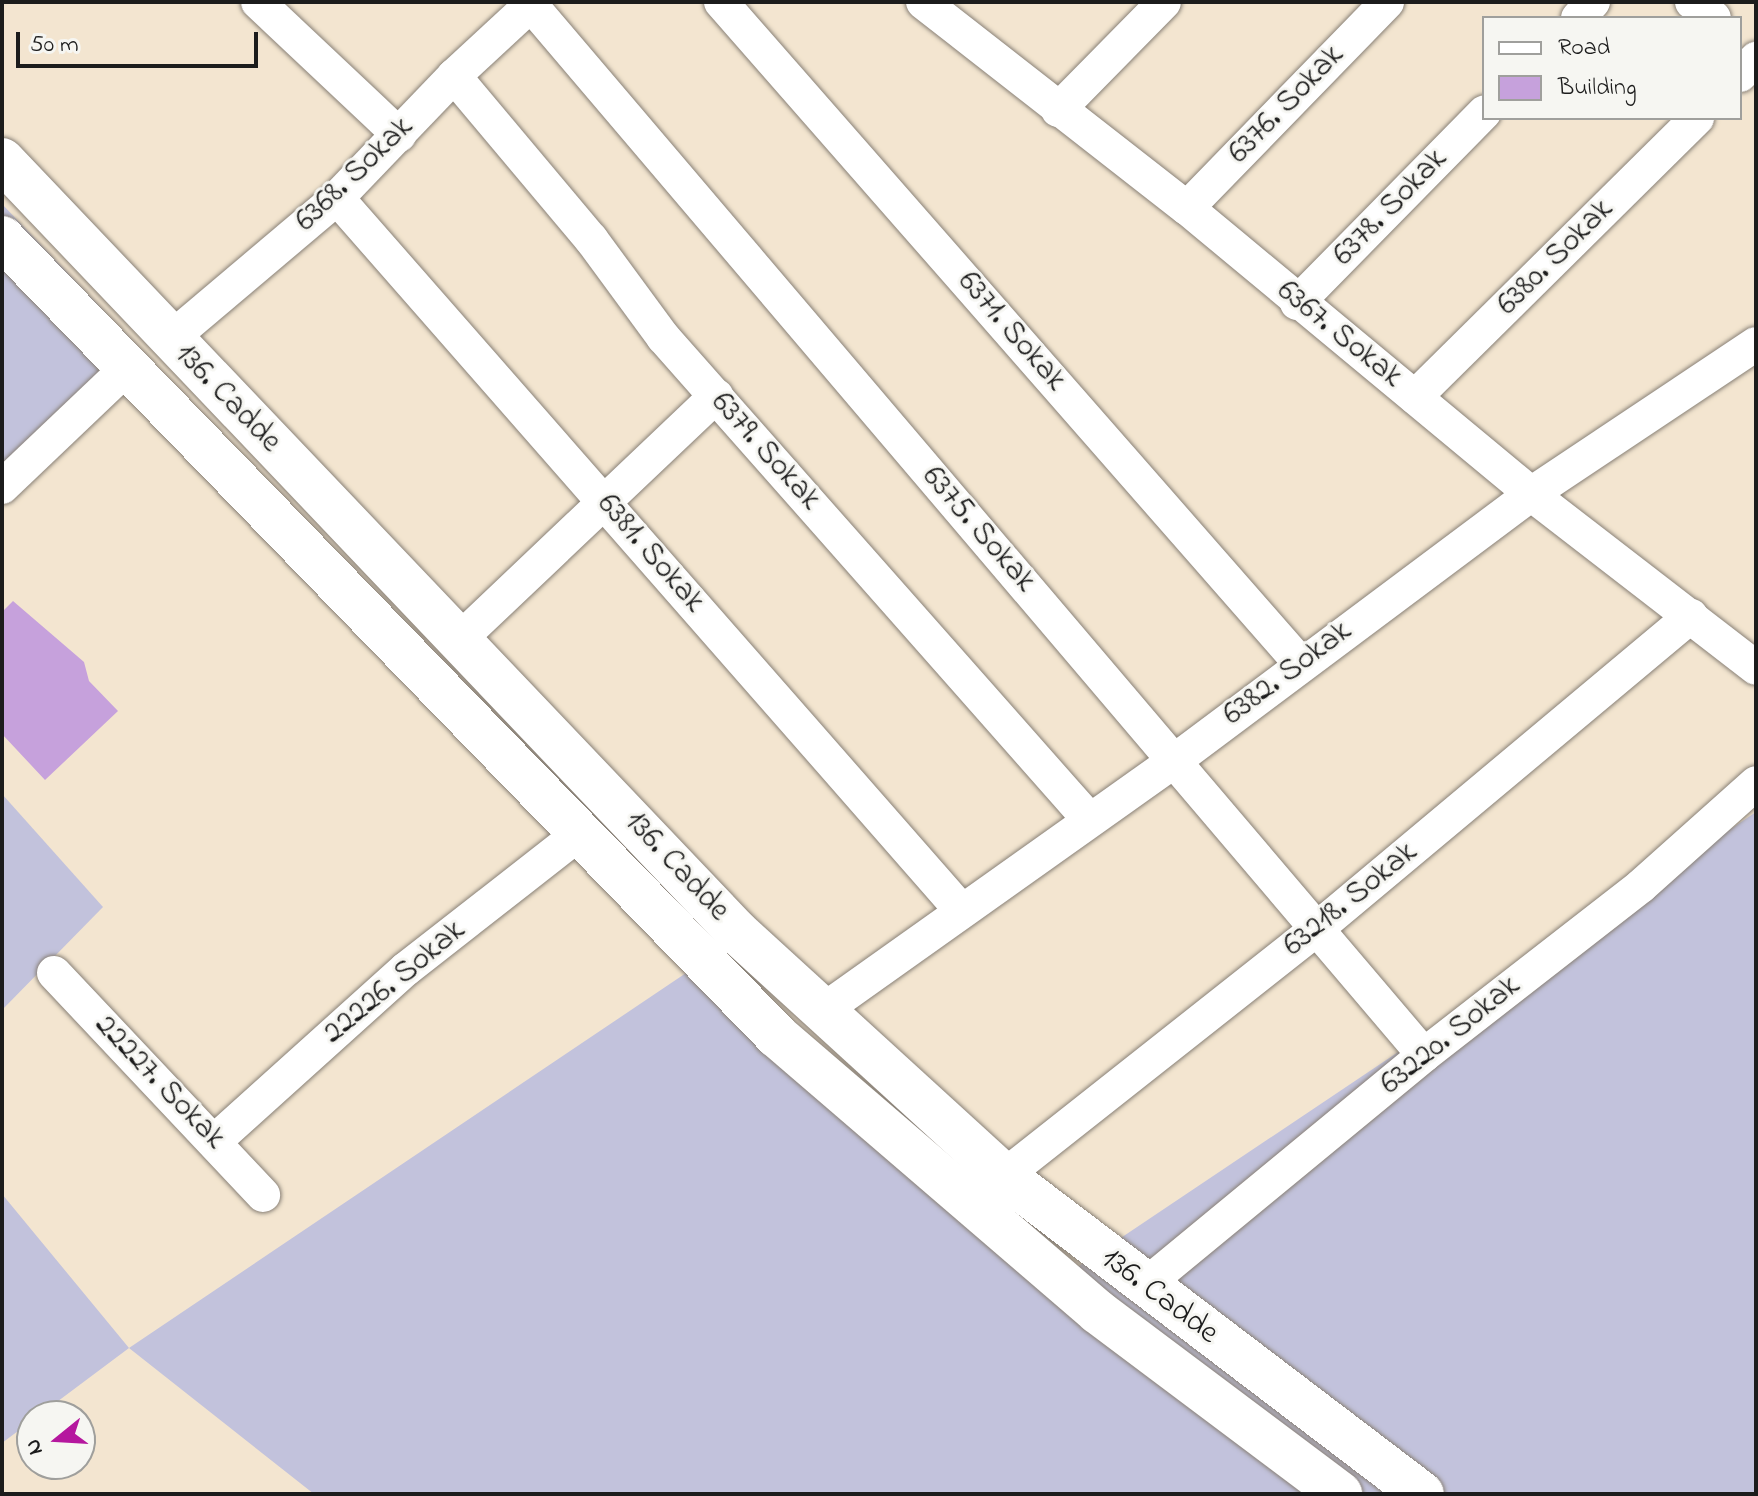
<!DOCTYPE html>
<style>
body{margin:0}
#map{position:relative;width:1758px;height:1496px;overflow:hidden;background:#f3e5d0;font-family:"Indie Flower",sans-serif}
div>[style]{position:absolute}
.industrial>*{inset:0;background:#c2c2dc}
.building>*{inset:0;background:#c6a1dc}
.roads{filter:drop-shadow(0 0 2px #888076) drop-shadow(0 0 2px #888076)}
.street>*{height:34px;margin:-17px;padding:0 17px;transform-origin:17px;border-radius:17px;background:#fff}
.secondary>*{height:44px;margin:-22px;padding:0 22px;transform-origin:22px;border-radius:22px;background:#fff}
span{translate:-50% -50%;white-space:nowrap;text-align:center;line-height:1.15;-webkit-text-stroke:6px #f6f6f2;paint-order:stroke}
.street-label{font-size:32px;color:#1c1c1c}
.frame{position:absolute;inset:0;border:4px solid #1c1c1c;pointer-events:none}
.legend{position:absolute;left:1482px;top:16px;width:260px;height:104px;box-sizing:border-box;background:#f6f6f2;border:2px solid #9f9f9c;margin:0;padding:10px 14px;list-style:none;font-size:24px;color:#1c1c1c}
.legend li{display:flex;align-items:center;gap:16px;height:40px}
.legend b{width:40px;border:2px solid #9f9f9c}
.north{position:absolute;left:16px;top:1400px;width:80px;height:80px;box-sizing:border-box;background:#f6f6f2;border:2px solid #9f9f9c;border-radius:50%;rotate:252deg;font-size:22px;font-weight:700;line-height:32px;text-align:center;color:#1c1c1c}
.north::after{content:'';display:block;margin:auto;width:28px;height:36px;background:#b5179e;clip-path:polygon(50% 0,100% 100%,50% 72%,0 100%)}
.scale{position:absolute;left:16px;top:32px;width:242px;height:36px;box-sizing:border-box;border:4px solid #1c1c1c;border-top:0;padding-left:10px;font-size:24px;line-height:28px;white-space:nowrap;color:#1c1c1c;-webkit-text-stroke:6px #f6f6f2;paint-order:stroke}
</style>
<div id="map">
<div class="industrial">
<div style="clip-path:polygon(2px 204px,143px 352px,2px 484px)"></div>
<div style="clip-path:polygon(2px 794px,103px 907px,2px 1010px)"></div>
<div style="clip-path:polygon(1756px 812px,1756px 1494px,314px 1494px,129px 1348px,2px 1443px,2px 1194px,129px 1348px,689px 971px,1073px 1270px)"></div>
</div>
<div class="building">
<div style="clip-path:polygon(13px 601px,84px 662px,89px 681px,118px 711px,45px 780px,2px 734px,2px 612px)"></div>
</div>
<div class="roads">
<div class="street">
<div style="left:258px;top:2px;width:194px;rotate:43.3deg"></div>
<div style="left:721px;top:2px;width:879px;rotate:48.78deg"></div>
<div style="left:923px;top:2px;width:335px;rotate:38deg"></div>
<div style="left:1187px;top:208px;width:447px;rotate:39.7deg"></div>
<div style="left:1531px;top:494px;width:284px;rotate:37.7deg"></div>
<div style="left:1692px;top:2px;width:27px;rotate:36deg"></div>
<div style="left:531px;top:5px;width:1378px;rotate:49.62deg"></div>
<div style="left:1578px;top:18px;width:22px;rotate:-47deg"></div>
<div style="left:1740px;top:75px;width:23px;rotate:-45deg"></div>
<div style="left:454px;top:76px;width:213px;rotate:50deg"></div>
<div style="left:591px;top:239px;width:122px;rotate:53.7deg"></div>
<div style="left:663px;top:337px;width:642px;rotate:48.54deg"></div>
<div style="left:1058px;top:110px;width:151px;rotate:-45.5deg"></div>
<div style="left:337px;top:198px;width:947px;rotate:48.77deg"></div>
<div style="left:1187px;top:208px;width:287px;rotate:-45.8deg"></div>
<div style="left:1297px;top:303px;width:267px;rotate:-45.5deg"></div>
<div style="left:169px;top:340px;width:220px;rotate:-40.2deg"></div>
<div style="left:337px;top:198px;width:169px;rotate:-46.2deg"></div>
<div style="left:454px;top:76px;width:109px;rotate:-42.8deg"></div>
<div style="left:1415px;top:397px;width:397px;rotate:-44.7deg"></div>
<div style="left:2px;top:487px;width:174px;rotate:-43.6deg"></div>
<div style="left:461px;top:638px;width:352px;rotate:-43.5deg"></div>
<div style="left:54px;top:973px;width:305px;rotate:46.7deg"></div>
<div style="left:825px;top:1009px;width:427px;rotate:-35.4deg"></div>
<div style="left:1173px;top:762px;width:447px;rotate:-36.8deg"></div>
<div style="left:1531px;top:494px;width:270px;rotate:-33.7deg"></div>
<div style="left:216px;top:1140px;width:256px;rotate:-42deg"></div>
<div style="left:406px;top:969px;width:221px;rotate:-38deg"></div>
<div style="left:1004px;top:1176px;width:402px;rotate:-38.3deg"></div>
<div style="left:1319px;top:927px;width:485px;rotate:-39.9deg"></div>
<div style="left:1144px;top:1286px;width:363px;rotate:-39.5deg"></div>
<div style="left:1424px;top:1055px;width:275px;rotate:-37.9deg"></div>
<div style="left:1641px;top:886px;width:154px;rotate:-41.8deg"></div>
</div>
<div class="secondary">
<div style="left:2px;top:160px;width:1066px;rotate:46.41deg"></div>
<div style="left:737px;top:932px;width:362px;rotate:42.4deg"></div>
<div style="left:1004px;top:1176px;width:525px;rotate:37.26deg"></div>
<div style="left:2px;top:238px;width:1112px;rotate:45.84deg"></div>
<div style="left:777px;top:1036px;width:423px;rotate:40.7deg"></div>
<div style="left:1098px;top:1312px;width:303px;rotate:36.9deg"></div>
</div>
</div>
<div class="street-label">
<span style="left:1287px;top:105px;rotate:-46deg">6376. Sokak</span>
<span style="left:355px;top:175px;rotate:-44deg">6368. Sokak</span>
<span style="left:1391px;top:208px;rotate:-46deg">6378. Sokak</span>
<span style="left:1556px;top:258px;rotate:-45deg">6380. Sokak</span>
<span style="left:1011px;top:332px;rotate:49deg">6371. Sokak</span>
<span style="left:1339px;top:335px;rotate:39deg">6367. Sokak</span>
<span style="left:227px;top:399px;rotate:46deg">136. Cadde</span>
<span style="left:765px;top:452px;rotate:48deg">6379. Sokak</span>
<span style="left:978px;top:530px;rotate:49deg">6375. Sokak</span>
<span style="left:650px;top:554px;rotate:49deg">6381. Sokak</span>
<span style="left:1288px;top:674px;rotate:-37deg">6382. Sokak</span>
<span style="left:676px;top:867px;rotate:47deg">136. Cadde</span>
<span style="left:1351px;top:900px;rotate:-39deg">63218. Sokak</span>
<span style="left:395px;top:983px;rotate:-40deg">22226. Sokak</span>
<span style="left:1451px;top:1036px;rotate:-39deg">63220. Sokak</span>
<span style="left:159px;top:1083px;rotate:46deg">22227. Sokak</span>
<span style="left:1159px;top:1297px;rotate:37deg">136. Cadde</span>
</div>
<div class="frame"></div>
<ul class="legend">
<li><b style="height:10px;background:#fff"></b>Road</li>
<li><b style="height:22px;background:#c6a1dc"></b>Building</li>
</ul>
<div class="north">N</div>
<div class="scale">50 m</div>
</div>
